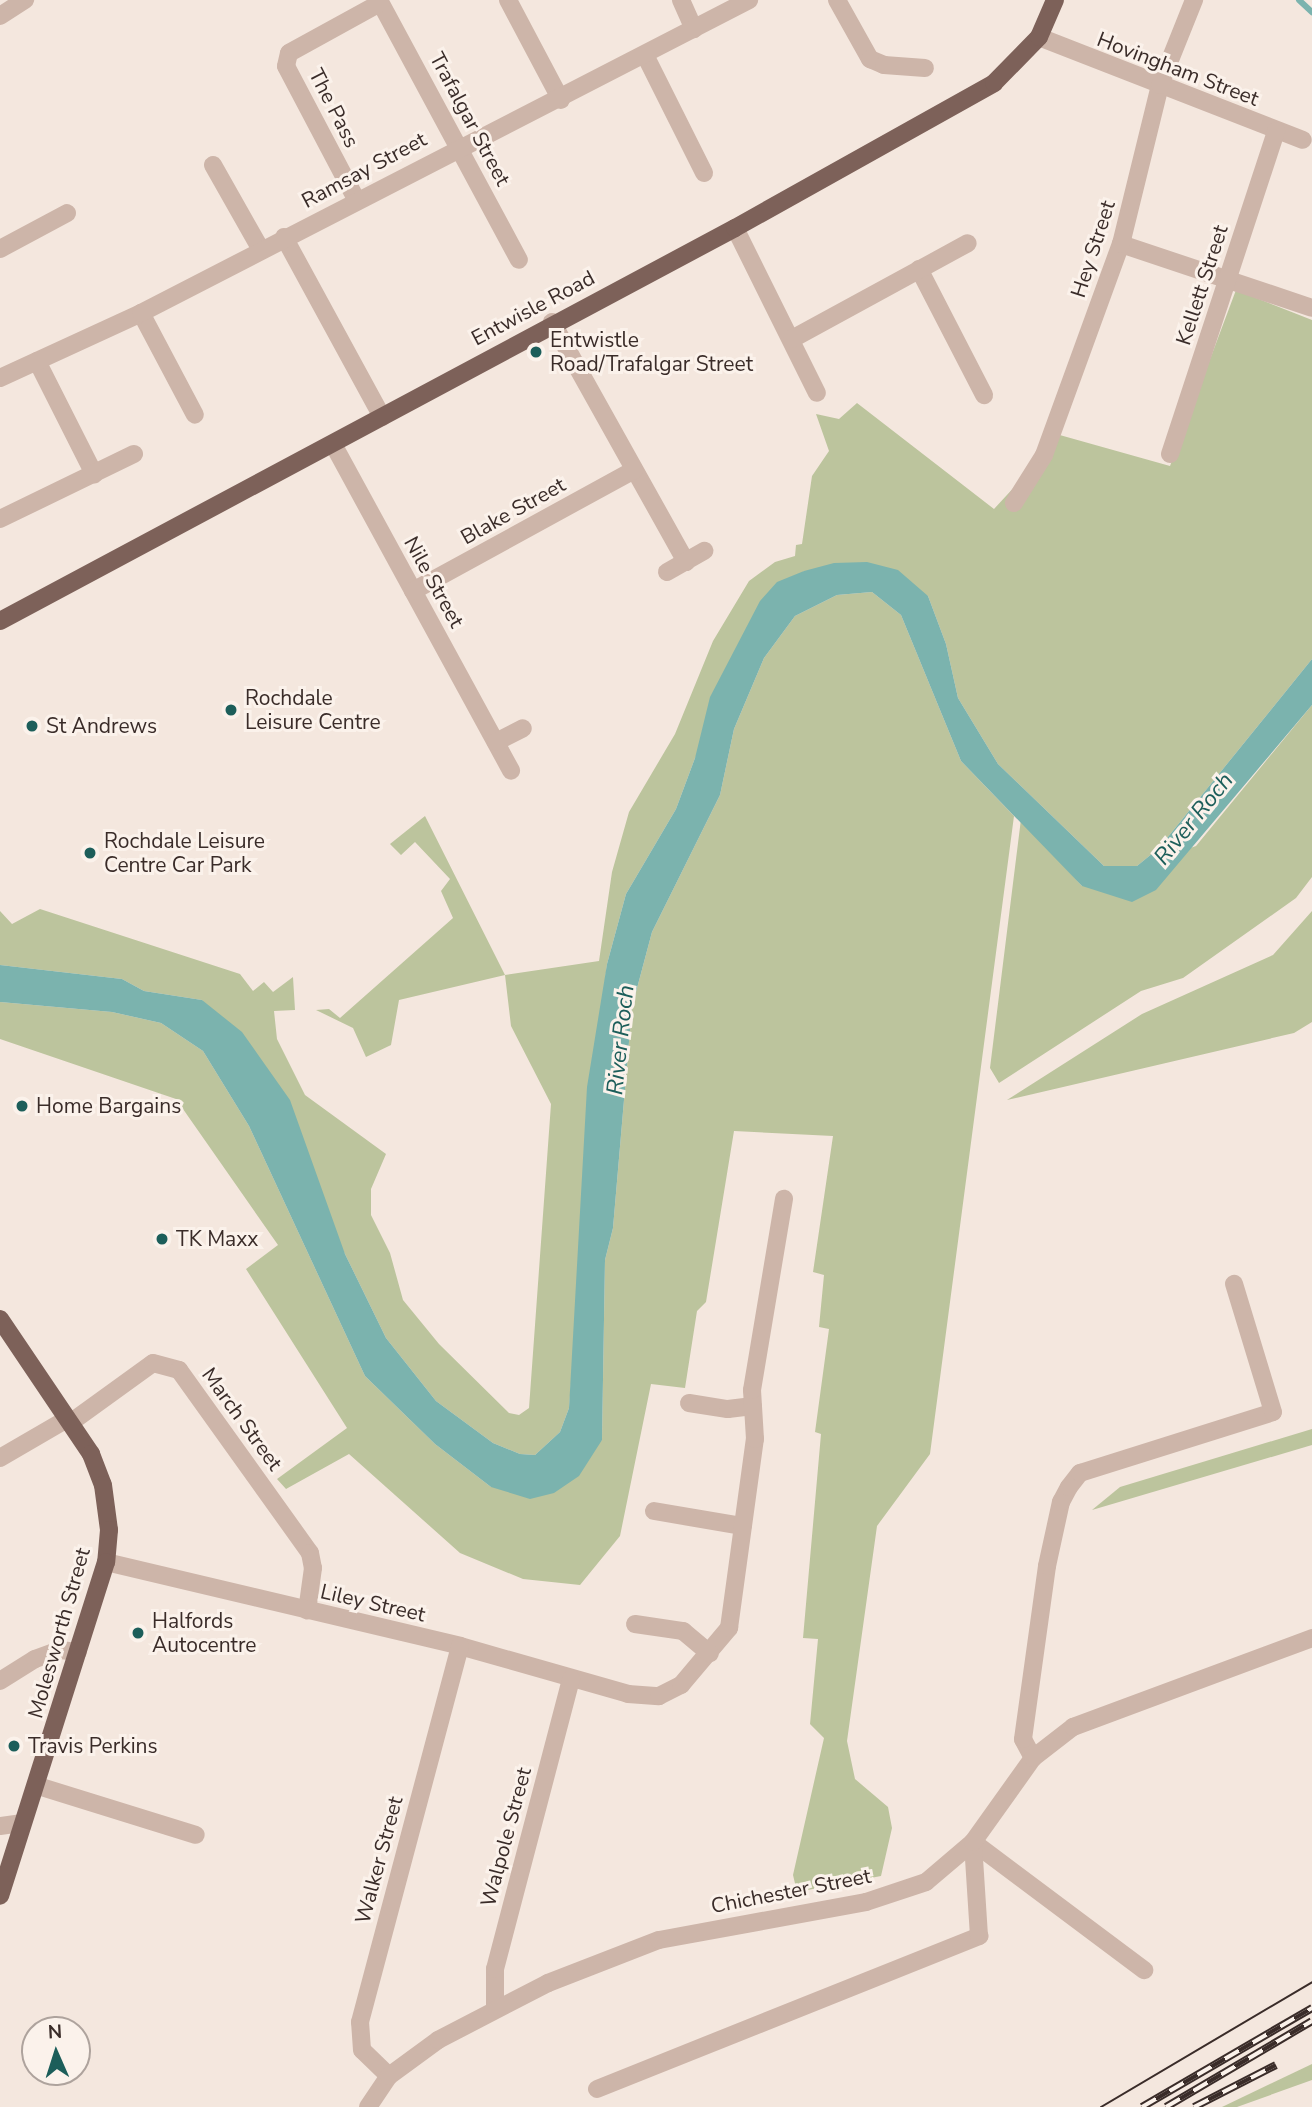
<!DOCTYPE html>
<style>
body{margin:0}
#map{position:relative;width:1312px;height:2107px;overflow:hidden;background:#f4e7de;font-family:"Nunito Sans",sans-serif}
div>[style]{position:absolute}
.green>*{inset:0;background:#bcc49d}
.water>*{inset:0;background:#7bb3ae}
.stream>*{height:6px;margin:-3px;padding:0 3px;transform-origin:3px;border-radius:3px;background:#7bb3ae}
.minor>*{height:18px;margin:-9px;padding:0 9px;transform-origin:9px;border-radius:9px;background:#cdb5a9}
.major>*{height:18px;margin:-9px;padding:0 9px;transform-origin:9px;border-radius:9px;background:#7d6159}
.tram>*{height:2px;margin:-1px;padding:0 1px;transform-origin:1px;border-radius:1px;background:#3a2c29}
.rail>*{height:8px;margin-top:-4px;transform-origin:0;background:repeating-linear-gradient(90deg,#fbf2eb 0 16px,#3a2c29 0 32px);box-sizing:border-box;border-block:2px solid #3a2c29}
.dots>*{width:19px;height:19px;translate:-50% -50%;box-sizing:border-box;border:4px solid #fbf2eb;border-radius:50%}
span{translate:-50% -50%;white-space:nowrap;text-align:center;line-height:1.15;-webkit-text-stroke:6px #fbf2eb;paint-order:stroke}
.street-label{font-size:21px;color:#3a2c29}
.poi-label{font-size:21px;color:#3a2c29}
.left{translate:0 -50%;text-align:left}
.water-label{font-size:23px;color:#1c5e5a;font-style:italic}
.north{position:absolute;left:21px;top:2016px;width:70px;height:70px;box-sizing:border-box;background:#fbf2eb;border:2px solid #aea39d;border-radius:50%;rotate:357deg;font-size:19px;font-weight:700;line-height:28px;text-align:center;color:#3a2c29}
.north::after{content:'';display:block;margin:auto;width:24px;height:32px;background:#1c5e5a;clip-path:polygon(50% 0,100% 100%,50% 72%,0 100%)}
</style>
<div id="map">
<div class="green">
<div style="clip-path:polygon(1236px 290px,1312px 320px,1312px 659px,1159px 848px,1137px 866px,1118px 869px,1104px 866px,998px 764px,958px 698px,946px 644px,928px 596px,804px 571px,695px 758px,676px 809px,626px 894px,607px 964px,601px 1014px,569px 1408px,560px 1432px,535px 1455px,520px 1454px,493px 1443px,436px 1401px,386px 1338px,345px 1254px,202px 1000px,144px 991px,122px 979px,0 965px,0 911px,12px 924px,40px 909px,240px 974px,253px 991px,264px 982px,273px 992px,293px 977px,295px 1010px,274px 1011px,277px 1039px,305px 1095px,386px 1154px,371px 1189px,371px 1215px,390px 1253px,403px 1300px,439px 1344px,509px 1413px,519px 1415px,529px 1408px,551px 1104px,511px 1026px,505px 975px,399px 1000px,391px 1045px,366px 1057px,353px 1028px,316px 1010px,329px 1009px,340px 1018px,453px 918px,441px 891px,450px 879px,415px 842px,401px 855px,390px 844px,425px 816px,505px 975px,599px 961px,612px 872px,629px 812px,675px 734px,713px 641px,749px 581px,775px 562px,795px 556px,796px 545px,802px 544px,812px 476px,829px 451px,816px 414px,839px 419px,857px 403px,994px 509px,1040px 459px,1049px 432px,1170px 466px)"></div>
<div style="clip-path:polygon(872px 592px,901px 615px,961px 761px,1014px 816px,930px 1454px,877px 1526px,847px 1741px,855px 1779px,888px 1807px,892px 1828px,881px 1876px,797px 1892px,793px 1875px,824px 1738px,810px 1724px,818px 1639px,803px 1638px,821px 1434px,815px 1432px,829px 1329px,819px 1327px,824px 1275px,813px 1272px,833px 1136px,734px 1131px,706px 1302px,697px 1311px,685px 1388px,651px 1384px,620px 1536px,580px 1585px,523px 1579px,460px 1553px,349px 1454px,286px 1489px,277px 1479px,347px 1428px,246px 1269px,278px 1245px,176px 1099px,0 1039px,0 1002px,112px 1012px,161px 1023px,203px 1051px,249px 1126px,365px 1376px,435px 1444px,491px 1487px,602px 1440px,605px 1260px,613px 1228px,632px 1007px,652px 932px,720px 795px,734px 729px,764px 658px,795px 616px,837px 595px)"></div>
<div style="clip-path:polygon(1312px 705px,1312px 877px,1296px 898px,1183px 978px,1141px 991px,999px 1083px,990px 1068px,1021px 819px,1082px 886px,1196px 846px)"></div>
<div style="clip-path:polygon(1312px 911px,1312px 1022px,1294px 1033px,1007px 1100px,1142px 1014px,1273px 955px)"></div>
<div style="clip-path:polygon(1312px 1429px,1312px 1445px,1092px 1510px,1120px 1487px)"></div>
<div style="clip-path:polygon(1312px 2064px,1312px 2080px,1237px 2107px,1222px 2107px)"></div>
</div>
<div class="water">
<div style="clip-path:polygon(867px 562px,898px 570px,928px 596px,946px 644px,958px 698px,998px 764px,1104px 866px,1137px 866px,1159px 848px,1312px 659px,1312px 705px,1156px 890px,1132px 902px,1082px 886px,961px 761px,901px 615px,872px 592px,837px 595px,795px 616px,764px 658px,734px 729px,720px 795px,652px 932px,632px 1007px,613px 1228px,605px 1260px,602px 1440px,579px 1476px,554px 1493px,530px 1499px,491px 1487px,435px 1444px,365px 1376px,249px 1126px,203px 1051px,161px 1023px,112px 1012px,0 1002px,0 965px,122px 979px,144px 991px,202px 1000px,242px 1032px,290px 1100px,345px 1254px,386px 1338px,436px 1401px,493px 1443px,520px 1454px,535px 1455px,560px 1432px,569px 1408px,587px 1087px,607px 964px,626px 894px,676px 809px,695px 758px,710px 697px,760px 601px,777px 582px,804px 571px,834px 563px)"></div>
</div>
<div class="stream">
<div style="left:1299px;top:0;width:18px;rotate:43deg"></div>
</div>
<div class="minor">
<div style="left:379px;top:0;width:295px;rotate:61.7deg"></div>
<div style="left:508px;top:0;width:113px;rotate:62.1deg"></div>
<div style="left:681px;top:0;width:32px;rotate:66deg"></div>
<div style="left:837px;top:0;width:68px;rotate:60.8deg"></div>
<div style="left:870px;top:59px;width:15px;rotate:23deg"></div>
<div style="left:884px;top:65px;width:41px;rotate:4.2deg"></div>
<div style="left:0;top:16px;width:30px;rotate:-33deg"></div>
<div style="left:1039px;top:37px;width:283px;rotate:21.3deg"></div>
<div style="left:645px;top:55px;width:132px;rotate:63.4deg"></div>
<div style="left:213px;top:165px;width:98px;rotate:60.5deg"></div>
<div style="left:356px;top:199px;width:150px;rotate:-117.8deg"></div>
<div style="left:286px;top:66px;width:13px;rotate:-77deg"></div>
<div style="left:289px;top:53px;width:104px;rotate:-28.8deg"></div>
<div style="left:735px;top:228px;width:184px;rotate:63.6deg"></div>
<div style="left:284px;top:237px;width:205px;rotate:61.4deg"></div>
<div style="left:1121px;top:244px;width:201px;rotate:18.5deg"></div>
<div style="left:0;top:249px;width:76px;rotate:-28.2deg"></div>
<div style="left:919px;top:269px;width:142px;rotate:62.7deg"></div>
<div style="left:141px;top:313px;width:115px;rotate:62.1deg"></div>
<div style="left:552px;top:322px;width:275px;rotate:60.8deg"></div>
<div style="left:792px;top:339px;width:200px;rotate:-28.6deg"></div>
<div style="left:37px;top:361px;width:127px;rotate:63.2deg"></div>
<div style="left:0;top:378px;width:155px;rotate:-24.7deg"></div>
<div style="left:141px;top:313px;width:684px;rotate:-27.24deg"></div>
<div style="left:333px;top:444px;width:372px;rotate:61.4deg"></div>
<div style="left:1170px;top:454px;width:340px;rotate:-71.8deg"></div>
<div style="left:1014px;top:503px;width:57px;rotate:-58deg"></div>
<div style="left:1044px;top:455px;width:225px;rotate:-70deg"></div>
<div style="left:1121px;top:244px;width:164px;rotate:-76.2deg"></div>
<div style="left:1160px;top:85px;width:92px;rotate:-68.2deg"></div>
<div style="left:0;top:519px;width:149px;rotate:-25.9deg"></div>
<div style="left:667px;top:572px;width:43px;rotate:-29.6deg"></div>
<div style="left:413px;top:591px;width:252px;rotate:-28.7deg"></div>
<div style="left:496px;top:742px;width:30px;rotate:-27deg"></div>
<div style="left:689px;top:1403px;width:39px;rotate:9deg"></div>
<div style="left:728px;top:1409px;width:25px;rotate:-7deg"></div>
<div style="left:70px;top:1423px;width:102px;rotate:-35.9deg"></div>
<div style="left:153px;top:1363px;width:27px;rotate:15deg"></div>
<div style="left:179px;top:1370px;width:225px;rotate:54.4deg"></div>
<div style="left:310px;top:1553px;width:15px;rotate:79deg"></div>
<div style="left:313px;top:1568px;width:43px;rotate:97.9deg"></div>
<div style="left:0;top:1458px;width:78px;rotate:-30.2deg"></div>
<div style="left:654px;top:1511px;width:90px;rotate:9.6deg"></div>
<div style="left:106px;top:1562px;width:364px;rotate:13.3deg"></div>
<div style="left:460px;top:1646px;width:175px;rotate:15.9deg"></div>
<div style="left:628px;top:1694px;width:31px;rotate:4deg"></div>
<div style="left:659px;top:1696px;width:25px;rotate:-27deg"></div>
<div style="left:681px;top:1685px;width:75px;rotate:-49.9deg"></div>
<div style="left:729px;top:1628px;width:191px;rotate:-82.2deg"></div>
<div style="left:755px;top:1439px;width:49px;rotate:-93.5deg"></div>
<div style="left:752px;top:1390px;width:194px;rotate:-80.5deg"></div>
<div style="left:635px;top:1624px;width:49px;rotate:8.3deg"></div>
<div style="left:683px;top:1631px;width:35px;rotate:40deg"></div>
<div style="left:0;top:1681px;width:41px;rotate:-32.2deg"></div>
<div style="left:35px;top:1659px;width:27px;rotate:-20deg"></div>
<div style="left:60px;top:1650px;width:18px;rotate:6deg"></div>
<div style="left:1033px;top:1758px;width:21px;rotate:-118deg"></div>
<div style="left:1023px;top:1739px;width:175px;rotate:-82.1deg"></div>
<div style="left:1047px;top:1566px;width:66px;rotate:-77.7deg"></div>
<div style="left:1061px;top:1502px;width:17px;rotate:-62deg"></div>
<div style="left:1069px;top:1487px;width:18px;rotate:-52deg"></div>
<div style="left:1080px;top:1473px;width:202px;rotate:-17.5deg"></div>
<div style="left:1273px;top:1412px;width:134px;rotate:-106.9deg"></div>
<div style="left:38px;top:1786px;width:165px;rotate:17.2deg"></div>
<div style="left:0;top:1826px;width:21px;rotate:-8deg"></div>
<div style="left:973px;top:1842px;width:214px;rotate:36.8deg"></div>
<div style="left:495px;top:2008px;width:39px;rotate:-90deg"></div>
<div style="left:495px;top:1969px;width:300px;rotate:-75.3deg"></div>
<div style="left:389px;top:2076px;width:37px;rotate:-136deg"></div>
<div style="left:362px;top:2050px;width:28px;rotate:-94deg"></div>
<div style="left:360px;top:2022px;width:389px;rotate:-75.1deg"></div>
<div style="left:597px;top:2089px;width:412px;rotate:-21.8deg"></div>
<div style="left:979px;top:1936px;width:94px;rotate:-93.7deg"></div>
<div style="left:368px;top:2107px;width:37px;rotate:-56deg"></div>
<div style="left:389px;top:2076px;width:61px;rotate:-36.3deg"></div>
<div style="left:438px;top:2040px;width:124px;rotate:-27.4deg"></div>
<div style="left:548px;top:1983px;width:119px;rotate:-21.2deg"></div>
<div style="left:659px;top:1940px;width:210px;rotate:-10.4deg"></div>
<div style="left:866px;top:1902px;width:63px;rotate:-18.4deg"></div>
<div style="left:926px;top:1882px;width:62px;rotate:-40.4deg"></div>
<div style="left:973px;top:1842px;width:103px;rotate:-54.5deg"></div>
<div style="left:1033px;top:1758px;width:51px;rotate:-37.8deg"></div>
<div style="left:1073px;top:1727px;width:255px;rotate:-20.4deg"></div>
</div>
<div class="major">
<div style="left:0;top:621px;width:833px;rotate:-28.13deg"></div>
<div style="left:735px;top:228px;width:297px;rotate:-29.2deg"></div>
<div style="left:994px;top:83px;width:64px;rotate:-45.6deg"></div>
<div style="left:1039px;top:37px;width:40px;rotate:-66.6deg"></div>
<div style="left:0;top:1319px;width:163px;rotate:56deg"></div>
<div style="left:91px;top:1454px;width:33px;rotate:69deg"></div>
<div style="left:103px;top:1485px;width:45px;rotate:82.4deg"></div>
<div style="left:109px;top:1530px;width:32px;rotate:95deg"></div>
<div style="left:106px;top:1562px;width:350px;rotate:107.6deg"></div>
</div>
<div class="tram">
<div style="left:1101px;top:2107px;width:245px;rotate:-30.6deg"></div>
</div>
<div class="rail">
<div style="left:1142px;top:2107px;width:197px;rotate:-30.2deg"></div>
<div style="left:1166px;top:2107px;width:169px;rotate:-30.5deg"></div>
<div style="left:1194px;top:2107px;width:92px;rotate:-27.1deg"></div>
</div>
<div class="dots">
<div style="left:536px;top:352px;background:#1c5e5a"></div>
<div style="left:231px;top:710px;background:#1c5e5a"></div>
<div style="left:32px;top:726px;background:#1c5e5a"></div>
<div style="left:90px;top:853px;background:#1c5e5a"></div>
<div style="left:22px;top:1106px;background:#1c5e5a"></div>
<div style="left:162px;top:1239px;background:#1c5e5a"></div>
<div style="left:138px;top:1633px;background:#1c5e5a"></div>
<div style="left:14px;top:1746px;background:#1c5e5a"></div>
</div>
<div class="street-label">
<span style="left:1178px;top:69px;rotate:21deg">Hovingham Street</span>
<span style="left:334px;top:108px;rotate:63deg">The Pass</span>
<span style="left:470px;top:119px;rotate:62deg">Trafalgar Street</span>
<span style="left:364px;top:170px;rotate:-28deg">Ramsay Street</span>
<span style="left:1093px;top:249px;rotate:-72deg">Hey Street</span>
<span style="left:1202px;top:285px;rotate:-72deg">Kellett Street</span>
<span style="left:533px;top:308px;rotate:-28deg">Entwisle Road</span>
<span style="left:513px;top:511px;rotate:-29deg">Blake Street</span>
<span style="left:434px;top:582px;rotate:61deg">Nile Street</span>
<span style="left:242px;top:1419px;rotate:54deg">March Street</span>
<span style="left:373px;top:1603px;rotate:13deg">Liley Street</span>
<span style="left:59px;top:1633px;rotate:-74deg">Molesworth Street</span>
<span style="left:506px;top:1837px;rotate:-75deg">Walpole Street</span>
<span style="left:379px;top:1860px;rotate:-75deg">Walker Street</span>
<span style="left:791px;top:1891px;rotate:-11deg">Chichester Street</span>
</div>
<div class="poi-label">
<span class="left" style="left:550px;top:352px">Entwistle<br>Road/Trafalgar Street</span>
<span class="left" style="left:245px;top:710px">Rochdale<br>Leisure Centre</span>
<span class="left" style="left:46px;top:726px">St Andrews</span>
<span class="left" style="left:104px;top:853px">Rochdale Leisure<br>Centre Car Park</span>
<span class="left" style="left:36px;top:1106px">Home Bargains</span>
<span class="left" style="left:176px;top:1239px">TK Maxx</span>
<span class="left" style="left:152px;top:1633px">Halfords<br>Autocentre</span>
<span class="left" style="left:28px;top:1746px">Travis Perkins</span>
</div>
<div class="water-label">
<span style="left:1194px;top:819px;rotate:-51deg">River Roch</span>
<span style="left:621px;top:1040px;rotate:-84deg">River Roch</span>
</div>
<div class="north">N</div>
</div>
